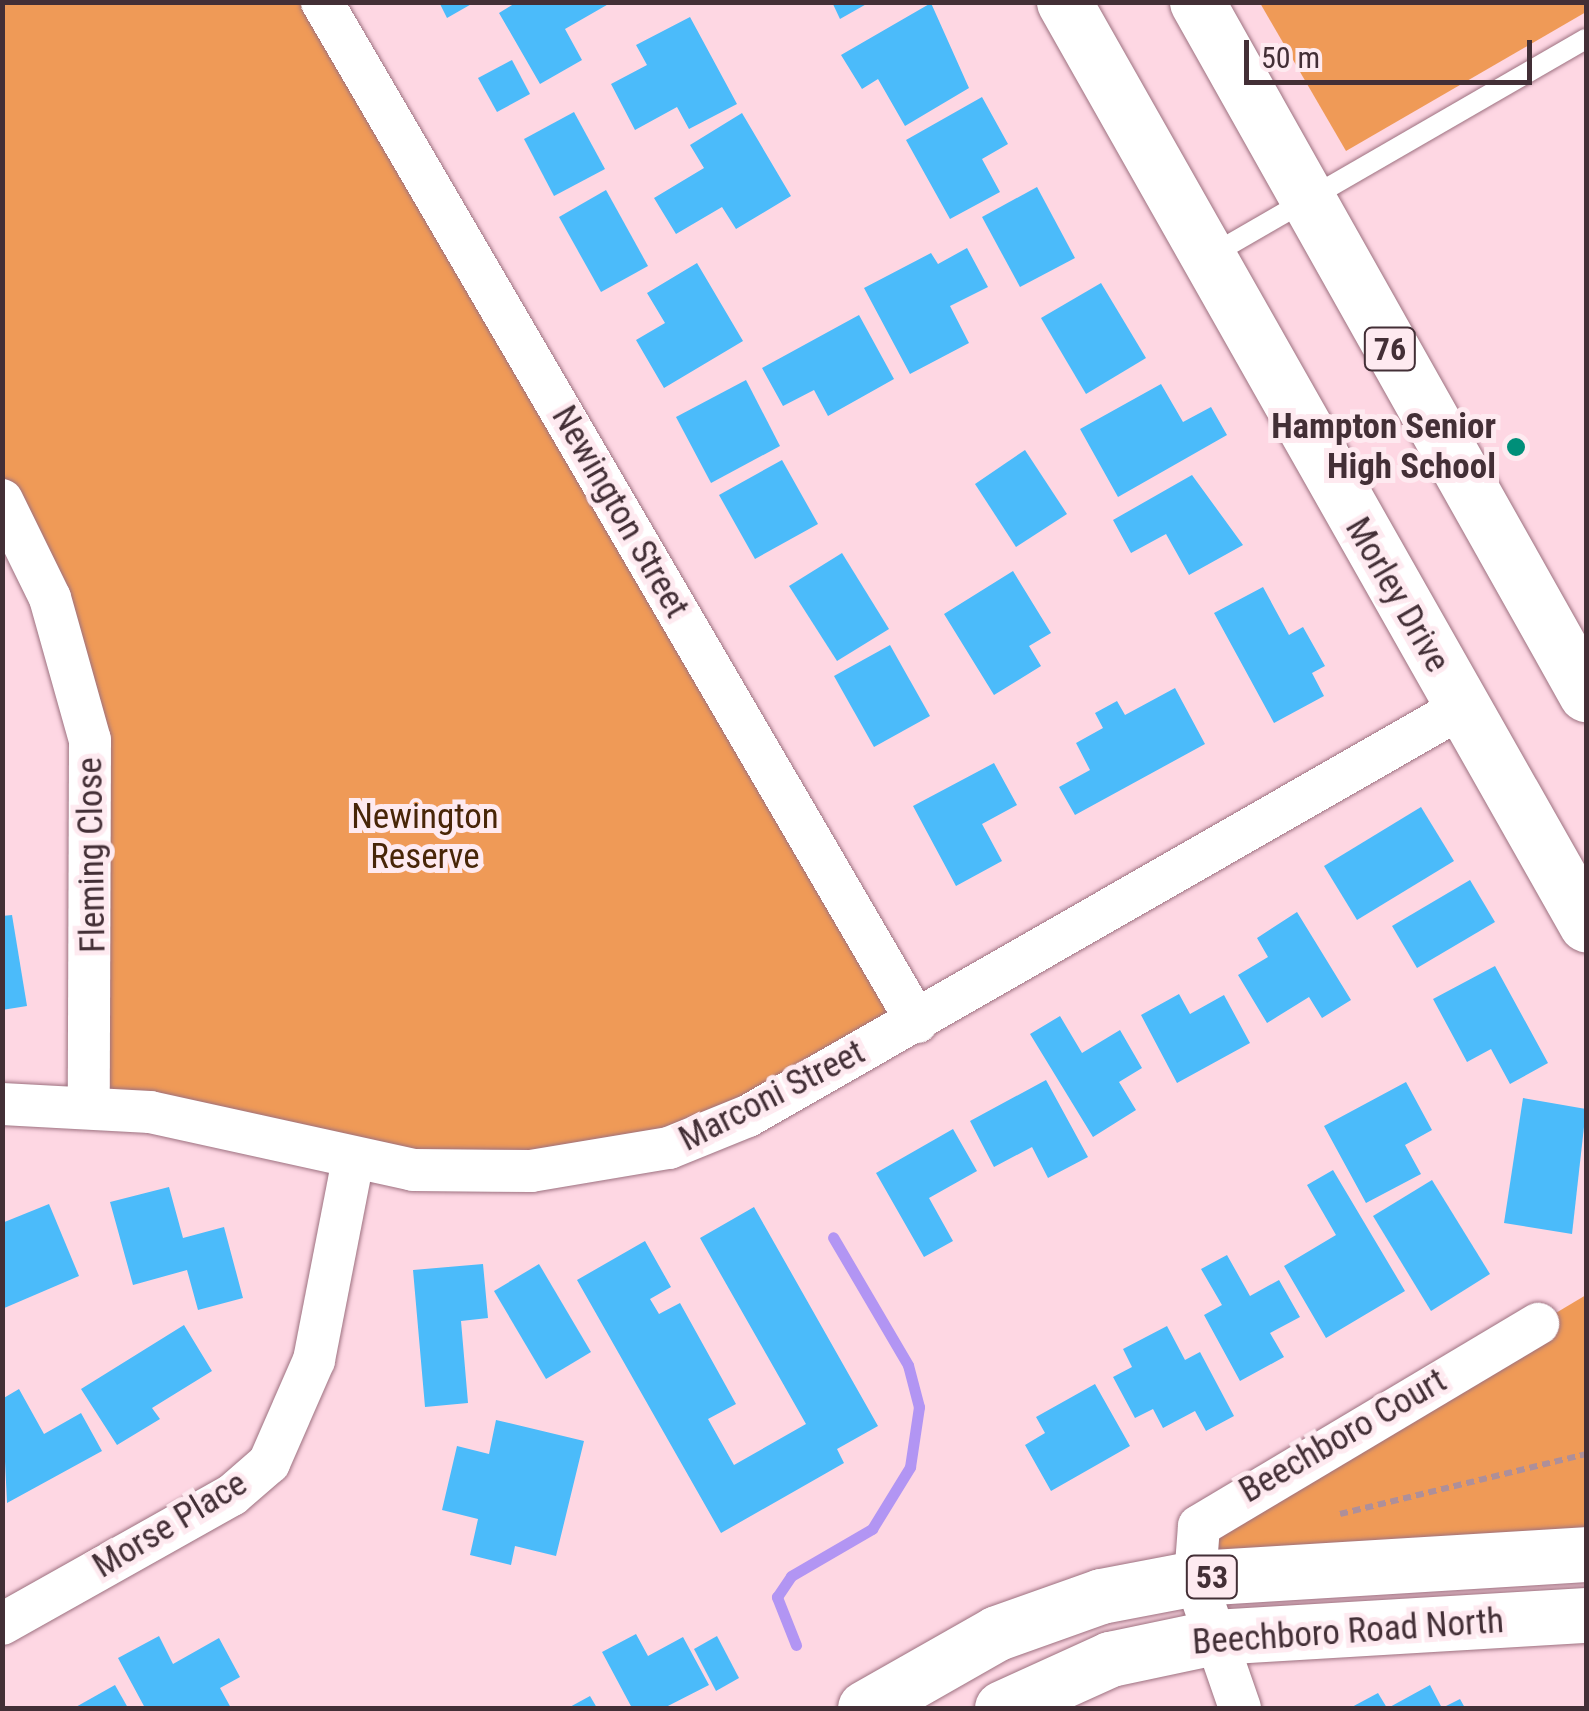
<!DOCTYPE html>
<style>
body{margin:0}
#map{position:relative;width:1589px;height:1711px;overflow:hidden;background:#fed7e3;font-family:"Roboto Condensed",sans-serif}
div>[style]{position:absolute}
.green>*{inset:0;background:#ef9a57}
.stream>*{height:11px;margin:-5.5px;padding:0 5.5px;transform-origin:5.5px;border-radius:5.5px;background:#b295f3}
.building>*{inset:0;background:#4bbbfa}
.path>*{height:6px;margin-top:-3px;transform-origin:0;background:repeating-linear-gradient(90deg,#ae8f99 0 8px,transparent 0 13px)}
.roads{filter:drop-shadow(0 0 2px #9d7180) drop-shadow(0 0 2px #9d7180)}
.lane>*{height:20px;margin:-10px;padding:0 10px;transform-origin:10px;border-radius:10px;background:#fff}
.street>*{height:42px;margin:-21px;padding:0 21px;transform-origin:21px;border-radius:21px;background:#fff}
.primary>*{height:55px;margin:-27.5px;padding:0 27.5px;transform-origin:27.5px;border-radius:27.5px;background:#fff}
.dots>*{width:28px;height:28px;translate:-50% -50%;box-sizing:border-box;border:5px solid #feeaf0;border-radius:50%}
span{translate:-50% -50%;white-space:nowrap;text-align:center;line-height:1.15;-webkit-text-stroke:10px #feeaf0;paint-order:stroke}
.shield-label span{padding:2px 8px;background:#feeaf0;border:2px solid;border-radius:8px;-webkit-text-stroke-width:0}
.shield-label{font-size:32px;color:#432f36;font-weight:700}
.poi-label{font-size:35px;color:#432f36;font-weight:700}
.right{translate:-100% -50%;text-align:right}
.street-label{font-size:35px;color:#432f36}
.park-label{font-size:35px;color:#482608}
.frame{position:absolute;inset:0;border:5px solid #432f36;pointer-events:none}
.scale{position:absolute;left:1244px;top:40px;width:288px;height:45px;box-sizing:border-box;border:5px solid #432f36;border-top:0;padding-left:12px;font-size:30px;line-height:35px;white-space:nowrap;color:#432f36;-webkit-text-stroke:8px #feeaf0;paint-order:stroke}
</style>
<div id="map">
<div class="green">
<div style="clip-path:polygon(1586px 2px,1586px 12px,1346px 151px,1260px 3px)"></div>
<div style="clip-path:polygon(3px 3px,322px 3px,917px 1022px,748px 1116px,531px 1171px,89px 1107px,95px 835px,3px 500px)"></div>
<div style="clip-path:polygon(1586px 1295px,1586px 1554px,1195px 1578px,1199px 1526px)"></div>
</div>
<div class="stream">
<div style="left:796px;top:1645px;width:52px;rotate:-111.6deg"></div>
<div style="left:777px;top:1597px;width:25px;rotate:-56deg"></div>
<div style="left:791px;top:1576px;width:94px;rotate:-30.1deg"></div>
<div style="left:872px;top:1529px;width:73px;rotate:-58.5deg"></div>
<div style="left:910px;top:1467px;width:61px;rotate:-81.5deg"></div>
<div style="left:919px;top:1407px;width:43px;rotate:-104.7deg"></div>
<div style="left:908px;top:1365px;width:148px;rotate:-120.4deg"></div>
</div>
<div class="building">
<div style="clip-path:polygon(439px 2px,475px 2px,447px 18px)"></div>
<div style="clip-path:polygon(517px 2px,612px 2px,565px 29px,582px 60px,540px 84px,499px 13px)"></div>
<div style="clip-path:polygon(832px 2px,870px 2px,840px 19px)"></div>
<div style="clip-path:polygon(931px 3px,969px 88px,905px 126px,878px 79px,862px 89px,841px 55px)"></div>
<div style="clip-path:polygon(690px 17px,737px 104px,689px 129px,677px 107px,635px 130px,611px 84px,647px 65px,636px 45px)"></div>
<div style="clip-path:polygon(512px 60px,530px 94px,497px 112px,478px 78px)"></div>
<div style="clip-path:polygon(982px 97px,1008px 144px,982px 159px,1000px 192px,950px 219px,906px 140px)"></div>
<div style="clip-path:polygon(574px 112px,605px 169px,554px 196px,524px 139px)"></div>
<div style="clip-path:polygon(742px 113px,791px 196px,736px 229px,722px 207px,676px 234px,654px 198px,704px 168px,690px 145px)"></div>
<div style="clip-path:polygon(1037px 187px,1075px 258px,1020px 287px,982px 217px)"></div>
<div style="clip-path:polygon(606px 190px,648px 266px,601px 292px,559px 217px)"></div>
<div style="clip-path:polygon(967px 248px,988px 287px,950px 306px,969px 343px,910px 374px,864px 288px,931px 253px,938px 264px)"></div>
<div style="clip-path:polygon(697px 263px,743px 341px,664px 388px,636px 340px,665px 323px,647px 293px)"></div>
<div style="clip-path:polygon(1101px 283px,1146px 358px,1086px 394px,1041px 318px)"></div>
<div style="clip-path:polygon(859px 315px,894px 379px,828px 416px,814px 390px,783px 406px,762px 368px)"></div>
<div style="clip-path:polygon(746px 380px,780px 446px,711px 483px,676px 417px)"></div>
<div style="clip-path:polygon(1161px 384px,1183px 422px,1211px 407px,1227px 435px,1118px 497px,1080px 429px)"></div>
<div style="clip-path:polygon(1025px 450px,1067px 514px,1016px 547px,975px 484px)"></div>
<div style="clip-path:polygon(782px 460px,818px 524px,755px 559px,719px 495px)"></div>
<div style="clip-path:polygon(1192px 475px,1243px 545px,1189px 575px,1166px 534px,1131px 553px,1113px 520px)"></div>
<div style="clip-path:polygon(842px 553px,889px 629px,837px 661px,789px 586px)"></div>
<div style="clip-path:polygon(1013px 571px,1051px 633px,1029px 646px,1041px 666px,994px 695px,944px 614px)"></div>
<div style="clip-path:polygon(1263px 587px,1289px 635px,1303px 627px,1325px 666px,1312px 673px,1324px 696px,1274px 723px,1214px 613px)"></div>
<div style="clip-path:polygon(890px 645px,930px 716px,874px 747px,834px 676px)"></div>
<div style="clip-path:polygon(1175px 688px,1205px 744px,1075px 815px,1059px 787px,1090px 770px,1076px 743px,1103px 728px,1095px 713px,1117px 701px,1125px 715px)"></div>
<div style="clip-path:polygon(994px 763px,1017px 805px,982px 824px,1002px 861px,956px 886px,913px 806px)"></div>
<div style="clip-path:polygon(1421px 807px,1454px 861px,1357px 920px,1324px 866px)"></div>
<div style="clip-path:polygon(1470px 880px,1495px 922px,1417px 968px,1392px 926px)"></div>
<div style="clip-path:polygon(1297px 912px,1351px 1000px,1322px 1018px,1309px 997px,1267px 1023px,1238px 975px,1268px 957px,1257px 938px)"></div>
<div style="clip-path:polygon(12px 915px,27px 1006px,2px 1010px,2px 916px)"></div>
<div style="clip-path:polygon(1495px 966px,1548px 1063px,1510px 1084px,1491px 1049px,1467px 1062px,1433px 999px)"></div>
<div style="clip-path:polygon(1179px 994px,1190px 1014px,1224px 995px,1250px 1043px,1177px 1083px,1141px 1015px)"></div>
<div style="clip-path:polygon(1060px 1016px,1082px 1053px,1120px 1030px,1142px 1068px,1119px 1082px,1136px 1110px,1093px 1137px,1030px 1034px)"></div>
<div style="clip-path:polygon(1046px 1080px,1088px 1157px,1048px 1178px,1032px 1147px,994px 1167px,970px 1121px)"></div>
<div style="clip-path:polygon(1406px 1082px,1432px 1130px,1405px 1145px,1421px 1174px,1366px 1203px,1324px 1126px)"></div>
<div style="clip-path:polygon(1523px 1098px,1586px 1109px,1572px 1234px,1504px 1223px)"></div>
<div style="clip-path:polygon(953px 1129px,977px 1171px,929px 1198px,953px 1241px,924px 1257px,876px 1173px)"></div>
<div style="clip-path:polygon(1333px 1170px,1405px 1291px,1326px 1338px,1284px 1266px,1336px 1235px,1307px 1185px)"></div>
<div style="clip-path:polygon(1432px 1180px,1490px 1274px,1431px 1311px,1373px 1216px)"></div>
<div style="clip-path:polygon(169px 1187px,183px 1238px,224px 1227px,243px 1298px,198px 1310px,187px 1270px,133px 1285px,110px 1202px)"></div>
<div style="clip-path:polygon(49px 1204px,79px 1276px,2px 1309px,2px 1223px)"></div>
<div style="clip-path:polygon(754px 1207px,878px 1426px,837px 1449px,844px 1463px,721px 1533px,577px 1280px,645px 1241px,671px 1287px,650px 1299px,659px 1314px,680px 1303px,736px 1404px,708px 1419px,734px 1465px,806px 1424px,700px 1238px)"></div>
<div style="clip-path:polygon(1227px 1255px,1250px 1296px,1279px 1280px,1300px 1317px,1270px 1333px,1284px 1357px,1240px 1381px,1204px 1315px,1222px 1305px,1201px 1269px)"></div>
<div style="clip-path:polygon(483px 1264px,488px 1318px,461px 1321px,468px 1403px,425px 1407px,413px 1270px)"></div>
<div style="clip-path:polygon(539px 1264px,591px 1352px,546px 1379px,494px 1291px)"></div>
<div style="clip-path:polygon(184px 1325px,212px 1371px,152px 1408px,160px 1419px,117px 1445px,81px 1389px)"></div>
<div style="clip-path:polygon(1167px 1326px,1185px 1360px,1200px 1352px,1234px 1416px,1206px 1431px,1195px 1411px,1163px 1428px,1153px 1409px,1135px 1418px,1113px 1377px,1132px 1367px,1123px 1349px)"></div>
<div style="clip-path:polygon(1095px 1384px,1130px 1446px,1051px 1491px,1025px 1445px,1045px 1433px,1036px 1417px)"></div>
<div style="clip-path:polygon(19px 1389px,44px 1434px,81px 1413px,102px 1451px,7px 1503px,2px 1399px)"></div>
<div style="clip-path:polygon(496px 1420px,584px 1441px,556px 1556px,515px 1546px,511px 1565px,470px 1555px,478px 1519px,442px 1510px,457px 1446px,489px 1454px)"></div>
<div style="clip-path:polygon(636px 1634px,648px 1656px,683px 1637px,709px 1685px,664px 1708px,632px 1708px,602px 1652px)"></div>
<div style="clip-path:polygon(159px 1636px,173px 1664px,219px 1638px,240px 1677px,220px 1688px,231px 1708px,145px 1708px,118px 1658px)"></div>
<div style="clip-path:polygon(717px 1636px,739px 1678px,716px 1691px,694px 1649px)"></div>
<div style="clip-path:polygon(115px 1685px,128px 1708px,74px 1708px)"></div>
<div style="clip-path:polygon(1430px 1685px,1442px 1708px,1460px 1699px,1465px 1708px,1388px 1708px)"></div>
<div style="clip-path:polygon(1378px 1693px,1387px 1708px,1350px 1708px)"></div>
<div style="clip-path:polygon(590px 1696px,597px 1708px,568px 1708px)"></div>
</div>
<div class="path">
<div style="left:1340px;top:1514px;width:253px;rotate:-13.7deg"></div>
</div>
<div class="roads">
<div class="lane">
<div style="left:1208px;top:257px;width:436px;rotate:-30deg"></div>
</div>
<div class="street">
<div style="left:322px;top:2px;width:1181px;rotate:59.74deg"></div>
<div style="left:2px;top:500px;width:109px;rotate:63.9deg"></div>
<div style="left:50px;top:598px;width:148px;rotate:74.3deg"></div>
<div style="left:90px;top:740px;width:367px;rotate:90.2deg"></div>
<div style="left:2px;top:1104px;width:148px;rotate:3.1deg"></div>
<div style="left:150px;top:1112px;width:269px;rotate:12.4deg"></div>
<div style="left:413px;top:1170px;width:118px;rotate:0.5deg"></div>
<div style="left:531px;top:1171px;width:140px;rotate:-9.5deg"></div>
<div style="left:669px;top:1148px;width:85px;rotate:-22.1deg"></div>
<div style="left:748px;top:1116px;width:821px;rotate:-29.78deg"></div>
<div style="left:2px;top:1624px;width:264px;rotate:-29.3deg"></div>
<div style="left:232px;top:1495px;width:49px;rotate:-40.9deg"></div>
<div style="left:269px;top:1463px;width:112px;rotate:-66.4deg"></div>
<div style="left:314px;top:1360px;width:205px;rotate:-79deg"></div>
<div style="left:1240px;top:1708px;width:138px;rotate:-109.1deg"></div>
<div style="left:1195px;top:1578px;width:52px;rotate:-85.6deg"></div>
<div style="left:1199px;top:1526px;width:395px;rotate:-30.8deg"></div>
</div>
<div class="primary">
<div style="left:1064px;top:2px;width:1060px;rotate:60.48deg"></div>
<div style="left:1197px;top:2px;width:794px;rotate:60.66deg"></div>
<div style="left:865px;top:1708px;width:152px;rotate:-29.6deg"></div>
<div style="left:997px;top:1633px;width:110px;rotate:-19.6deg"></div>
<div style="left:1101px;top:1596px;width:96px;rotate:-10.8deg"></div>
<div style="left:1195px;top:1578px;width:392px;rotate:-3.5deg"></div>
<div style="left:1002px;top:1708px;width:119px;rotate:-24.4deg"></div>
<div style="left:1110px;top:1659px;width:106px;rotate:-11.9deg"></div>
<div style="left:1214px;top:1637px;width:373px;rotate:-3.4deg"></div>
</div>
</div>
<div class="dots">
<div style="left:1516px;top:447px;background:#008f79"></div>
</div>
<div class="shield-label">
<span style="left:1390px;top:349px">76</span>
<span style="left:1212px;top:1577px">53</span>
</div>
<div class="poi-label">
<span class="right" style="left:1496px;top:447px">Hampton Senior<br>High School</span>
</div>
<div class="street-label">
<span style="left:620px;top:512px;rotate:60deg">Newington Street</span>
<span style="left:1397px;top:595px;rotate:60deg">Morley Drive</span>
<span style="left:92px;top:855px;rotate:-91deg">Fleming Close</span>
<span style="left:772px;top:1096px;rotate:-27deg">Marconi Street</span>
<span style="left:1343px;top:1436px;rotate:-30deg">Beechboro Court</span>
<span style="left:170px;top:1525px;rotate:-31deg">Morse Place</span>
<span style="left:1348px;top:1632px;rotate:-4deg">Beechboro Road North</span>
</div>
<div class="park-label">
<span style="left:425px;top:837px">Newington<br>Reserve</span>
</div>
<div class="frame"></div>
<div class="scale">50 m</div>
</div>
